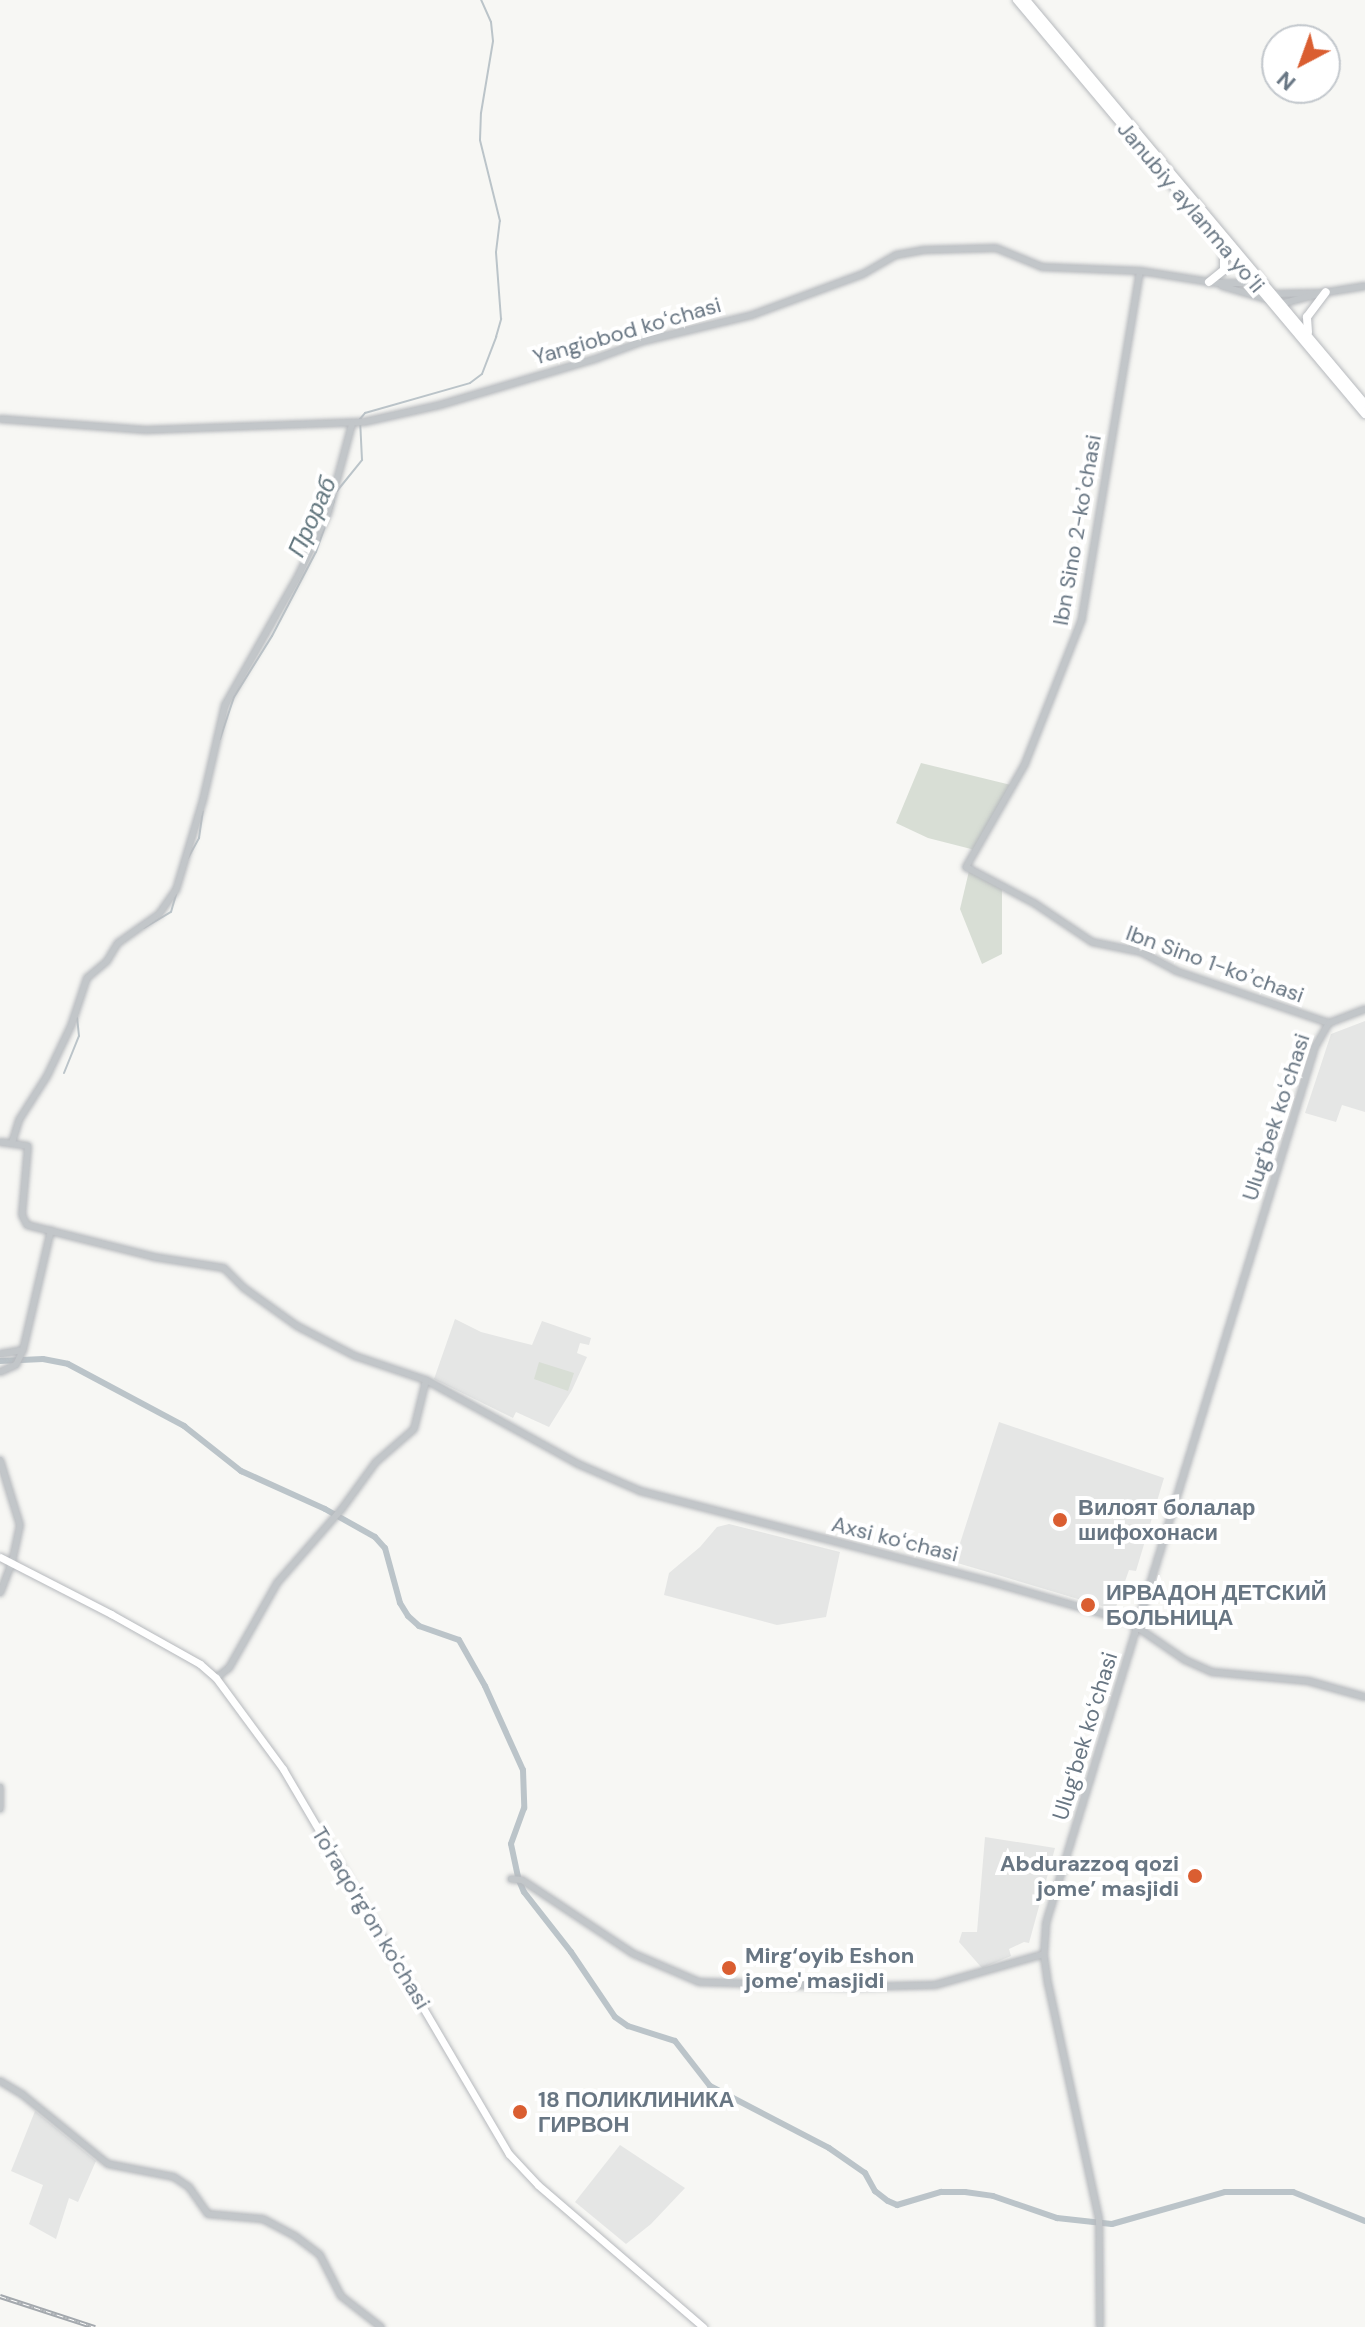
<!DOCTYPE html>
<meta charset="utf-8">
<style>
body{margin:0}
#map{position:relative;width:1365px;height:2327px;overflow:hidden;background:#f7f7f4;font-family:"DM Sans",sans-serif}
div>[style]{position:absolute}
.built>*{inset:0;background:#e5e6e5}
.green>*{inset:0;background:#d8ded5}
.stream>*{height:2px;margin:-1px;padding:0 1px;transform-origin:1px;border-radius:1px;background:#bbc4c9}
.canal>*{height:6px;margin:-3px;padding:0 3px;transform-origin:3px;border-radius:3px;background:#bbc4c9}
.roads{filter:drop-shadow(0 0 2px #b6b9bd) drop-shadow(0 0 2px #b6b9bd)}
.minor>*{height:6px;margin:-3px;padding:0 3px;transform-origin:3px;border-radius:3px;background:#c2c6c9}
.major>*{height:7px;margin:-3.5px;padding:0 3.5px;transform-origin:3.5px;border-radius:3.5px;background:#fff}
.highway>*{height:8px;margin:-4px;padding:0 4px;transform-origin:4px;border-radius:4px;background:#fff}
.rail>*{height:5px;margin-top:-2.5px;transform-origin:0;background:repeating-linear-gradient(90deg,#fff 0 6px,#a4a9ae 0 12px);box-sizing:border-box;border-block:2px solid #a4a9ae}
.dots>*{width:22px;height:22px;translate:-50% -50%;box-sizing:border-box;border:4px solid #fff;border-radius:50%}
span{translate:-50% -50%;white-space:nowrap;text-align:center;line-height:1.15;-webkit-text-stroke:8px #fff;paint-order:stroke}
.street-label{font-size:22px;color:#687683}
.poi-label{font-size:22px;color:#687683;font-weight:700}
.left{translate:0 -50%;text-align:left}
.right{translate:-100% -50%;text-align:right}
.water-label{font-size:24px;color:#63777f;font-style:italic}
.north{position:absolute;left:1261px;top:24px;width:80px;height:80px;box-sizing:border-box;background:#fff;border:2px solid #c3c8cd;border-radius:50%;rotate:221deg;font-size:22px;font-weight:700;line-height:32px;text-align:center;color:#687683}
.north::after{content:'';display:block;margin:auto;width:28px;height:36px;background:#da5e31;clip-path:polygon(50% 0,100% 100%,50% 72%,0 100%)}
</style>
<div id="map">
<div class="built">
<div style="clip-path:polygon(1365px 1021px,1365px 1112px,1342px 1105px,1336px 1122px,1305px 1113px,1331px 1034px)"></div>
<div style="clip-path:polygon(455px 1319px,481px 1332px,532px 1345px,542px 1321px,591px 1338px,589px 1345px,580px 1343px,577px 1353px,587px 1357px,572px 1390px,549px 1427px,516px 1412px,513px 1418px,434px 1379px)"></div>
<div style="clip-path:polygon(999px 1422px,1164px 1478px,1136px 1571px,1129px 1570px,1115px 1610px,954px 1562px)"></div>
<div style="clip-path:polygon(729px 1524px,840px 1552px,826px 1617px,777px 1625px,664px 1595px,669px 1573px,700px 1547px,717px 1527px)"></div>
<div style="clip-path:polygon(985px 1837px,1055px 1848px,1029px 1943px,1024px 1942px,1009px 1949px,1011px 1956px,982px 1968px,959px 1942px,962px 1932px,977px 1932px)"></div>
<div style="clip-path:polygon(35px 2111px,96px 2161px,78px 2202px,69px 2198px,56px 2239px,29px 2224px,43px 2185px,11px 2171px)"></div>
<div style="clip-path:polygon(620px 2145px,685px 2188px,651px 2224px,626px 2244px,575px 2202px)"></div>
</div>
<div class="green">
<div style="clip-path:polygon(921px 763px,1011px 785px,975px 850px,928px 838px,896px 823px)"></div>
<div style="clip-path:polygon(969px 871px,1002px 888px,1002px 954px,982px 964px,960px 909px)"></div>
<div style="clip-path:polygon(539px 1362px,574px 1373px,568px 1391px,534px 1379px)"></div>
</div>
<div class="stream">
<div style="left:337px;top:491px;width:40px;rotate:-51deg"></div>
<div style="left:362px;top:460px;width:41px;rotate:-92.8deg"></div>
<div style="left:360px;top:419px;width:8px;rotate:-50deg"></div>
<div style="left:365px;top:413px;width:109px;rotate:-15.9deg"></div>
<div style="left:470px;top:383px;width:15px;rotate:-37deg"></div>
<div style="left:482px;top:374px;width:40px;rotate:-69deg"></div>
<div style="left:496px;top:337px;width:19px;rotate:-74deg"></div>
<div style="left:501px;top:319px;width:67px;rotate:-94.3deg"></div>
<div style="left:496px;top:252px;width:31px;rotate:-83deg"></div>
<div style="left:500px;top:221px;width:83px;rotate:-103.9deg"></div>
<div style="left:480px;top:140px;width:27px;rotate:-88deg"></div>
<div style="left:481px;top:113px;width:73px;rotate:-80.5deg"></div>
<div style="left:493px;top:41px;width:19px;rotate:-96deg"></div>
<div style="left:491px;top:22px;width:24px;rotate:-114deg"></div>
<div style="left:220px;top:739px;width:44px;rotate:-71.6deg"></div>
<div style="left:234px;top:697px;width:72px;rotate:-58.1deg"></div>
<div style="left:272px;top:636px;width:95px;rotate:-62.4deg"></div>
<div style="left:316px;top:552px;width:54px;rotate:-70.6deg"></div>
<div style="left:188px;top:858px;width:23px;rotate:-61deg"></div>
<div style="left:199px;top:838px;width:27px;rotate:-82deg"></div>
<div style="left:144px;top:928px;width:31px;rotate:-31deg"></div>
<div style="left:171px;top:912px;width:19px;rotate:-74deg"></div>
<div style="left:64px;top:1073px;width:40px;rotate:-68deg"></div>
<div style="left:79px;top:1036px;width:18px;rotate:-96deg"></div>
</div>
<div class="canal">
<div style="left:0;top:1361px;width:43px;rotate:-2.7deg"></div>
<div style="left:43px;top:1359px;width:25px;rotate:11deg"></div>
<div style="left:68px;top:1364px;width:132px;rotate:28.1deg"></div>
<div style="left:184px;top:1426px;width:73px;rotate:38.3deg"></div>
<div style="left:241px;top:1471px;width:92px;rotate:24.3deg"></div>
<div style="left:325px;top:1509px;width:57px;rotate:29.2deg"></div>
<div style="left:375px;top:1537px;width:15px;rotate:48deg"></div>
<div style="left:385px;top:1548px;width:57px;rotate:74.7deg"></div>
<div style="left:400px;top:1603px;width:15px;rotate:58deg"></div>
<div style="left:408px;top:1616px;width:15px;rotate:42deg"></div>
<div style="left:419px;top:1626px;width:42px;rotate:19.3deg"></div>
<div style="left:459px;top:1640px;width:53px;rotate:60.5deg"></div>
<div style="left:485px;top:1686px;width:92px;rotate:65.7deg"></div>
<div style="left:523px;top:1770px;width:38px;rotate:88deg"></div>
<div style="left:524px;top:1808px;width:38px;rotate:110deg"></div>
<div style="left:511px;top:1844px;width:35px;rotate:78deg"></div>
<div style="left:518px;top:1878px;width:15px;rotate:67deg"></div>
<div style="left:524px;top:1892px;width:76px;rotate:51.9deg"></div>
<div style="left:571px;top:1952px;width:78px;rotate:55.9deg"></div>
<div style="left:615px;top:2017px;width:16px;rotate:35deg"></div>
<div style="left:628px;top:2026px;width:49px;rotate:17.7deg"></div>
<div style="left:675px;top:2041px;width:57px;rotate:52.1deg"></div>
<div style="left:710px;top:2086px;width:134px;rotate:27.5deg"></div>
<div style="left:829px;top:2148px;width:44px;rotate:34.8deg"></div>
<div style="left:865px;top:2173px;width:21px;rotate:61deg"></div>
<div style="left:875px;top:2191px;width:16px;rotate:38deg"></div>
<div style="left:888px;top:2201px;width:10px;rotate:24deg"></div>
<div style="left:897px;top:2205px;width:46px;rotate:-16.5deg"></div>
<div style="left:941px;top:2192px;width:24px"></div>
<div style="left:965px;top:2192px;width:28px;rotate:8deg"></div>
<div style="left:993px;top:2196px;width:68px;rotate:19deg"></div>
<div style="left:1057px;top:2218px;width:55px;rotate:6.2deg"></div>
<div style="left:1112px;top:2224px;width:117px;rotate:-15.8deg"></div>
<div style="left:1225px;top:2192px;width:68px"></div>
<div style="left:1293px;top:2192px;width:78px;rotate:21.9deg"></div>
</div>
<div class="roads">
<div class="minor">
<div style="left:1140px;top:271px;width:353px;rotate:99.5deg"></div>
<div style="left:1082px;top:619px;width:156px;rotate:111.5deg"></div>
<div style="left:1025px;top:764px;width:119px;rotate:119.8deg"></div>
<div style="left:966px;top:867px;width:77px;rotate:27.9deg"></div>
<div style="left:1034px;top:903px;width:70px;rotate:33.9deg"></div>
<div style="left:1092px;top:942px;width:50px;rotate:11.5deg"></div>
<div style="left:1141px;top:952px;width:40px;rotate:28deg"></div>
<div style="left:1176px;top:971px;width:162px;rotate:18.8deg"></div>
<div style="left:1222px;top:286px;width:49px;rotate:16.6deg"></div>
<div style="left:1273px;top:294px;width:49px;rotate:-1.2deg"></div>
<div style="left:1322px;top:293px;width:44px;rotate:-9.2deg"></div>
<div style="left:1280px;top:304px;width:43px;rotate:-14.7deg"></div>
<div style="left:0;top:419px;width:146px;rotate:4.3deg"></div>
<div style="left:146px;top:430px;width:218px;rotate:-2.1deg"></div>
<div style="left:364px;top:422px;width:78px;rotate:-12.6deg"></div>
<div style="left:440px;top:405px;width:162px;rotate:-16.5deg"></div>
<div style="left:595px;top:359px;width:52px;rotate:-20.2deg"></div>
<div style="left:644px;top:341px;width:111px;rotate:-13.5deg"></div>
<div style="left:752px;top:315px;width:118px;rotate:-20.3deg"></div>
<div style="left:863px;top:274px;width:38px;rotate:-30deg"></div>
<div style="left:896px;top:255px;width:27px;rotate:-10deg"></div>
<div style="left:923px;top:250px;width:73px;rotate:-1.6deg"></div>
<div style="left:996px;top:248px;width:50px;rotate:22.4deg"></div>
<div style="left:1042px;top:267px;width:98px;rotate:2.3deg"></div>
<div style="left:1140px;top:271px;width:77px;rotate:9deg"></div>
<div style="left:1216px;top:283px;width:39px"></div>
<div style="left:0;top:1142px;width:28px;rotate:8deg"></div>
<div style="left:28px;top:1146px;width:69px;rotate:95deg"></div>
<div style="left:22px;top:1215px;width:11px;rotate:63deg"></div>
<div style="left:27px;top:1225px;width:131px;rotate:14.1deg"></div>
<div style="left:154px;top:1257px;width:71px;rotate:8.9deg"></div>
<div style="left:224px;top:1268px;width:28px;rotate:45deg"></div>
<div style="left:244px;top:1288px;width:65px;rotate:35.6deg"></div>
<div style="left:297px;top:1326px;width:65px;rotate:27.3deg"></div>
<div style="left:355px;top:1356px;width:75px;rotate:18.7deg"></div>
<div style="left:426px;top:1380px;width:174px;rotate:28.9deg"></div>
<div style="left:578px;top:1464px;width:68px;rotate:23.5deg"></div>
<div style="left:640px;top:1491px;width:364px;rotate:14.5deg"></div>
<div style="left:992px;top:1582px;width:141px;rotate:16deg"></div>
<div style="left:1128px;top:1621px;width:69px;rotate:34.4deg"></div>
<div style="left:1185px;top:1660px;width:30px;rotate:24deg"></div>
<div style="left:1212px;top:1672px;width:96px;rotate:5.4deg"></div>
<div style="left:1308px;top:1681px;width:59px;rotate:15.7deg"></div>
<div style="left:12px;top:1143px;width:24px;rotate:-73deg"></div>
<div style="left:19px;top:1120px;width:52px;rotate:-57.5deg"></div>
<div style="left:47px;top:1076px;width:55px;rotate:-64.4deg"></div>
<div style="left:71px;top:1026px;width:51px;rotate:-71.6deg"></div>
<div style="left:87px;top:978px;width:26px;rotate:-40deg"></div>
<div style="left:107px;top:961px;width:21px;rotate:-59deg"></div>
<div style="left:118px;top:943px;width:50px;rotate:-35.3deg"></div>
<div style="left:159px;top:914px;width:29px;rotate:-55deg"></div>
<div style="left:176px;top:890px;width:94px;rotate:-73.3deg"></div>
<div style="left:203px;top:800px;width:98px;rotate:-77deg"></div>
<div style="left:225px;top:705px;width:148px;rotate:-60.5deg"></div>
<div style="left:298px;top:576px;width:70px;rotate:-64.5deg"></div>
<div style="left:328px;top:513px;width:92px;rotate:-74.9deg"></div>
<div style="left:0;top:1354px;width:23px;rotate:-10deg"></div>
<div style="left:0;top:1372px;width:17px;rotate:-24deg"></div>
<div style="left:16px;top:1365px;width:17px;rotate:-65deg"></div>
<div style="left:23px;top:1350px;width:123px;rotate:-76.9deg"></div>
<div style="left:0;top:1460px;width:68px;rotate:72.9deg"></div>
<div style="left:20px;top:1525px;width:38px;rotate:102deg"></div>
<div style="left:12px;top:1562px;width:33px;rotate:111deg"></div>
<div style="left:216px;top:1678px;width:16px;rotate:-38deg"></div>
<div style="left:229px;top:1668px;width:98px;rotate:-60.5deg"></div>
<div style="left:277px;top:1583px;width:97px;rotate:-48.8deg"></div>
<div style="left:341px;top:1510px;width:59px;rotate:-53.9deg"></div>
<div style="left:376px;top:1462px;width:50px;rotate:-41deg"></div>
<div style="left:414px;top:1429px;width:50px;rotate:-76.2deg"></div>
<div style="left:0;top:1787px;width:22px;rotate:90deg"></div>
<div style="left:511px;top:1879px;width:11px;rotate:5deg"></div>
<div style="left:522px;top:1880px;width:134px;rotate:33.5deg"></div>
<div style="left:634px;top:1954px;width:71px;rotate:23.3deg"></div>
<div style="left:699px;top:1982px;width:155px;rotate:1.8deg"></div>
<div style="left:854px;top:1987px;width:81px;rotate:-1.4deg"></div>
<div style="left:935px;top:1985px;width:113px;rotate:-15.9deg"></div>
<div style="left:0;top:2081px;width:27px;rotate:31deg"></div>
<div style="left:23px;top:2095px;width:109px;rotate:39.1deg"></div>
<div style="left:108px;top:2164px;width:67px;rotate:11.1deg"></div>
<div style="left:174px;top:2177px;width:18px;rotate:34deg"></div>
<div style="left:189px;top:2187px;width:33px;rotate:55deg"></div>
<div style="left:208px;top:2214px;width:55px;rotate:5.2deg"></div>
<div style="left:263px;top:2219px;width:36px;rotate:28deg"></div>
<div style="left:295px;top:2236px;width:31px;rotate:37deg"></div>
<div style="left:320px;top:2255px;width:46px;rotate:62.9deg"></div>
<div style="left:341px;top:2296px;width:51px;rotate:37.8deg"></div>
<div style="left:1100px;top:2327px;width:108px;rotate:-90.5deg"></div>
<div style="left:1099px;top:2219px;width:240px;rotate:-102.2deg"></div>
<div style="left:1048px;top:1984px;width:30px;rotate:-98deg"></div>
<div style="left:1044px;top:1954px;width:31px;rotate:-86deg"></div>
<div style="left:1046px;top:1923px;width:916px;rotate:-72.93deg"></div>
<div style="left:1315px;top:1047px;width:28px;rotate:-60deg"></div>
<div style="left:1329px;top:1023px;width:39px;rotate:-21deg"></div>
</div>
<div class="major">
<div style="left:0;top:1557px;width:125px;rotate:27.2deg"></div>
<div style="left:111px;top:1614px;width:102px;rotate:29.3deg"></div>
<div style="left:200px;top:1664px;width:21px;rotate:41deg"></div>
<div style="left:216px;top:1678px;width:113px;rotate:53.6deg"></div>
<div style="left:283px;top:1769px;width:446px;rotate:59.6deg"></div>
<div style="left:509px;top:2154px;width:42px;rotate:46.9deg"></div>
<div style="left:538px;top:2185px;width:218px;rotate:40.7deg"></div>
</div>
<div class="highway">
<div style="left:1017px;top:0;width:541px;rotate:49.95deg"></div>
<div style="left:1026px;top:0;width:527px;rotate:50deg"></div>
<div style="left:1209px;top:282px;width:19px;rotate:-39deg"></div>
<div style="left:1224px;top:270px;width:22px;rotate:-90deg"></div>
<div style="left:1308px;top:332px;width:15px;rotate:-94deg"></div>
<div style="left:1307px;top:317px;width:31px;rotate:-53deg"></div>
</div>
</div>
<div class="rail">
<div style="left:0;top:2296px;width:100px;rotate:18.1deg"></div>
</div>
<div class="dots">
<div style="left:1060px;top:1520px;background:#da5e31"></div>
<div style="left:1088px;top:1605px;background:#da5e31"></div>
<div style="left:1195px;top:1876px;background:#da5e31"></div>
<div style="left:729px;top:1968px;background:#da5e31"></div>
<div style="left:520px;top:2112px;background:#da5e31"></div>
</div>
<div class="street-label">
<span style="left:1191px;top:207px;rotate:50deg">Janubiy aylanma yoʻli</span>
<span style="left:627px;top:331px;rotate:-16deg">Yangiobod koʻchasi</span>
<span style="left:1077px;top:530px;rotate:-80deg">Ibn Sino 2-koʼchasi</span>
<span style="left:1215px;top:964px;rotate:20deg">Ibn Sino 1-koʼchasi</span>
<span style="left:1276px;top:1117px;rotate:-72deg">Ulugʻbek koʻchasi</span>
<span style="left:895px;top:1539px;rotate:14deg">Axsi koʻchasi</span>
<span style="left:1085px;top:1736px;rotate:-73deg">Ulugʻbek koʻchasi</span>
<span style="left:371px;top:1918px;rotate:59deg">To'raqo'rg'on ko'chasi</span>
</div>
<div class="poi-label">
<span class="left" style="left:1078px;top:1520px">Вилоят болалар<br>шифохонаси</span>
<span class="left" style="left:1106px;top:1605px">ИРВАДОН ДЕТСКИЙ<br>БОЛЬНИЦА</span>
<span class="right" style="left:1179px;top:1876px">Abdurazzoq qozi<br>jome’ masjidi</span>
<span class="left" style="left:745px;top:1968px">Mirg‘oyib Eshon<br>jome' masjidi</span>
<span class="left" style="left:538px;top:2112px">18 ПОЛИКЛИНИКА<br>ГИРВОН</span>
</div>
<div class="water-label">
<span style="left:312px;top:517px;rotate:-66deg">Прораб</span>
</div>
<div class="north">N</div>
</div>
